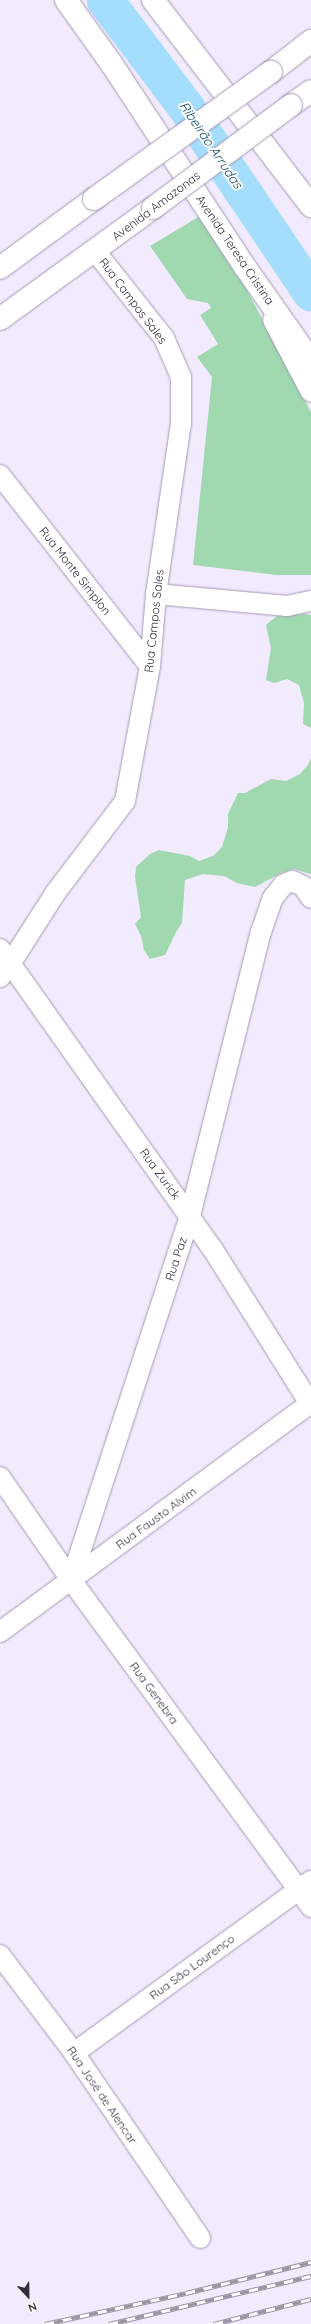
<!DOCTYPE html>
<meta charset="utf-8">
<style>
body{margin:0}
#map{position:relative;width:311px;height:2324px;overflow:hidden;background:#f2ebfd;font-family:Quicksand,sans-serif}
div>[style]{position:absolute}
.green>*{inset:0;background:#a0d8b0}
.river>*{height:37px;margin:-18.5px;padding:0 18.5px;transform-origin:18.5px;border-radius:18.5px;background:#a5ddfd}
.roads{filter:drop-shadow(0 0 1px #a599b5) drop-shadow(0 0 1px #a599b5)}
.minor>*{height:20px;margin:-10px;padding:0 10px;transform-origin:10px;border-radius:10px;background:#fff}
.major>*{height:22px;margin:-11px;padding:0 11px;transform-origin:11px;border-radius:11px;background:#fff}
.rail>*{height:4.5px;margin-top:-2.25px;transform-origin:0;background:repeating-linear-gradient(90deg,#fff 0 9px,#9993a2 0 18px);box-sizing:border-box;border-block:1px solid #9993a2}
.bridges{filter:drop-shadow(0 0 1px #a599b5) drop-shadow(0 0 1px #a599b5)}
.major-bridge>*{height:22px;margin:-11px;padding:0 11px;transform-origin:11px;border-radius:11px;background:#fff}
span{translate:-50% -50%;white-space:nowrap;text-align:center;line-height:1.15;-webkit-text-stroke:4px #fff;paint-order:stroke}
.street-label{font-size:12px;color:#302b37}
.water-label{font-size:13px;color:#0c4761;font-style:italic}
.north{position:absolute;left:8px;top:2276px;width:40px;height:40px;-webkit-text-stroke:3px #fff;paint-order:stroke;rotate:158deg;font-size:11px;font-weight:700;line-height:16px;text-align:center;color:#302b37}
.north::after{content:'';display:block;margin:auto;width:14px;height:18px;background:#302b37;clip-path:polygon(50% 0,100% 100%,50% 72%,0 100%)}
</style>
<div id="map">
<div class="green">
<div style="clip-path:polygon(200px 216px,240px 277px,311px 412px,311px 575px,276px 575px,193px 565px,212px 377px,197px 357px,218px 344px,200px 315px,211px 308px,208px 303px,187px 299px,150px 246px)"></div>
<div style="clip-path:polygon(304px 614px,311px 615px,311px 728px,303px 724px,304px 703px,299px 685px,287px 679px,274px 683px,266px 680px,271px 648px,266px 625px,278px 615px)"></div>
<div style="clip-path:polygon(311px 758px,311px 874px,293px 869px,281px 873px,255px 887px,237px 883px,224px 876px,203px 874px,185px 880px,182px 923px,176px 932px,165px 955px,150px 959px,144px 950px,141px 936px,135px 924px,141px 917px,135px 877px,136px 867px,150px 854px,159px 850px,190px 856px,199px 861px,213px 856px,222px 847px,228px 827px,228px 814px,238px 793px,245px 793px,271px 779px,286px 781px,300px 774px,308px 765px)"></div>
</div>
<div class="river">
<div style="left:105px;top:0;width:133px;rotate:53deg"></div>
<div style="left:185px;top:106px;width:225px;rotate:56deg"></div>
</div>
<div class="roads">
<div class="minor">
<div style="left:273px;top:320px;width:81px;rotate:62.2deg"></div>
<div style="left:0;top:475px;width:243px;rotate:51.9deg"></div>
<div style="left:156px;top:594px;width:132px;rotate:5.2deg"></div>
<div style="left:287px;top:606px;width:25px;rotate:-12deg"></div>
<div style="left:0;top:949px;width:367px;rotate:54.7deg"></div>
<div style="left:212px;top:1248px;width:186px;rotate:57.8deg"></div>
<div style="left:0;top:977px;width:16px;rotate:-52deg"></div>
<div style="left:10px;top:964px;width:85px;rotate:-57.4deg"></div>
<div style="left:56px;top:892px;width:114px;rotate:-52.8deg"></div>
<div style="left:125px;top:801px;width:137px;rotate:-79.5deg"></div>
<div style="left:150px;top:666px;width:72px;rotate:-85.2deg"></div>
<div style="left:156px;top:594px;width:174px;rotate:-81.7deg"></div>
<div style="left:181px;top:422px;width:45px;rotate:-90deg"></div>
<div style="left:181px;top:377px;width:43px;rotate:-113.6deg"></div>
<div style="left:164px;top:338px;width:111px;rotate:-128.4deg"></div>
<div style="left:0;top:1477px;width:125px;rotate:55.4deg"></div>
<div style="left:71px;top:1580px;width:406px;rotate:53.7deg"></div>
<div style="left:71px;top:1580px;width:383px;rotate:-71.9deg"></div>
<div style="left:190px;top:1216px;width:293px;rotate:-76deg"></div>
<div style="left:261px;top:932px;width:36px;rotate:-71deg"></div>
<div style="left:273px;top:898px;width:16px;rotate:-52deg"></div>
<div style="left:283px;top:885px;width:10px;rotate:-24deg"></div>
<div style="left:292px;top:881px;width:12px;rotate:24deg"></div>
<div style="left:303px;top:886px;width:14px;rotate:56deg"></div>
<div style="left:0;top:1632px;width:386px;rotate:-36.4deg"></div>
<div style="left:0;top:1955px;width:123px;rotate:52.9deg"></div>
<div style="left:74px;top:2053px;width:224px;rotate:55.7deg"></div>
<div style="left:74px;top:2053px;width:293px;rotate:-36deg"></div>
</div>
<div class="major">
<div style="left:66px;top:0;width:77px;rotate:54.5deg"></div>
<div style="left:111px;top:63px;width:244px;rotate:56.7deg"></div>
<div style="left:245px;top:267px;width:115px;rotate:54.9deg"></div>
<div style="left:153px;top:0;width:260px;rotate:52.5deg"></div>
<div style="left:271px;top:72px;width:51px;rotate:-37.8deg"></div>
<div style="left:291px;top:105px;width:24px;rotate:-35deg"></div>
<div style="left:0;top:268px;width:117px;rotate:-36.3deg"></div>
<div style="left:0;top:319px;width:189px;rotate:-36deg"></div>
</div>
</div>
<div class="rail">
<div style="left:45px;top:2324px;width:144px;rotate:-12.4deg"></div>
<div style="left:186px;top:2293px;width:129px;rotate:-13.9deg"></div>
<div style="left:109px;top:2324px;width:208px;rotate:-13.4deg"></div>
<div style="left:214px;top:2324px;width:100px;rotate:-14.5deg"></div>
</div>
<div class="bridges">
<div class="major-bridge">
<div style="left:94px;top:199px;width:218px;rotate:-35.7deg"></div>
<div style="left:153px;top:208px;width:172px;rotate:-36.7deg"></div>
</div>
</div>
<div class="street-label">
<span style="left:156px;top:206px;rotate:-37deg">Avenida Amazonas</span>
<span style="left:235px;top:250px;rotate:56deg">Avenida Teresa Cristina</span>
<span style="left:133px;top:301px;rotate:53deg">Rua Campos Sales</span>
<span style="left:75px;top:571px;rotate:52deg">Rua Monte Simplon</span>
<span style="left:154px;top:621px;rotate:-84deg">Rua Campos Sales</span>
<span style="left:160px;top:1174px;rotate:54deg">Rua Zurick</span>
<span style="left:176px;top:1259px;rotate:-72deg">Rua Paz</span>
<span style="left:156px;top:1518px;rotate:-36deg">Rua Fausto Alvim</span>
<span style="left:154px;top:1693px;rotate:54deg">Rua Genebra</span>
<span style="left:192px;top:1967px;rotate:-36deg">Rua São Lourenço</span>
<span style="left:102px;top:2095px;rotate:56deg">Rua José de Alencar</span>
</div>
<div class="water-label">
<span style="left:211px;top:145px;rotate:56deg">Ribeirão Arrudas</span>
</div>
<div class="north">N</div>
</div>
